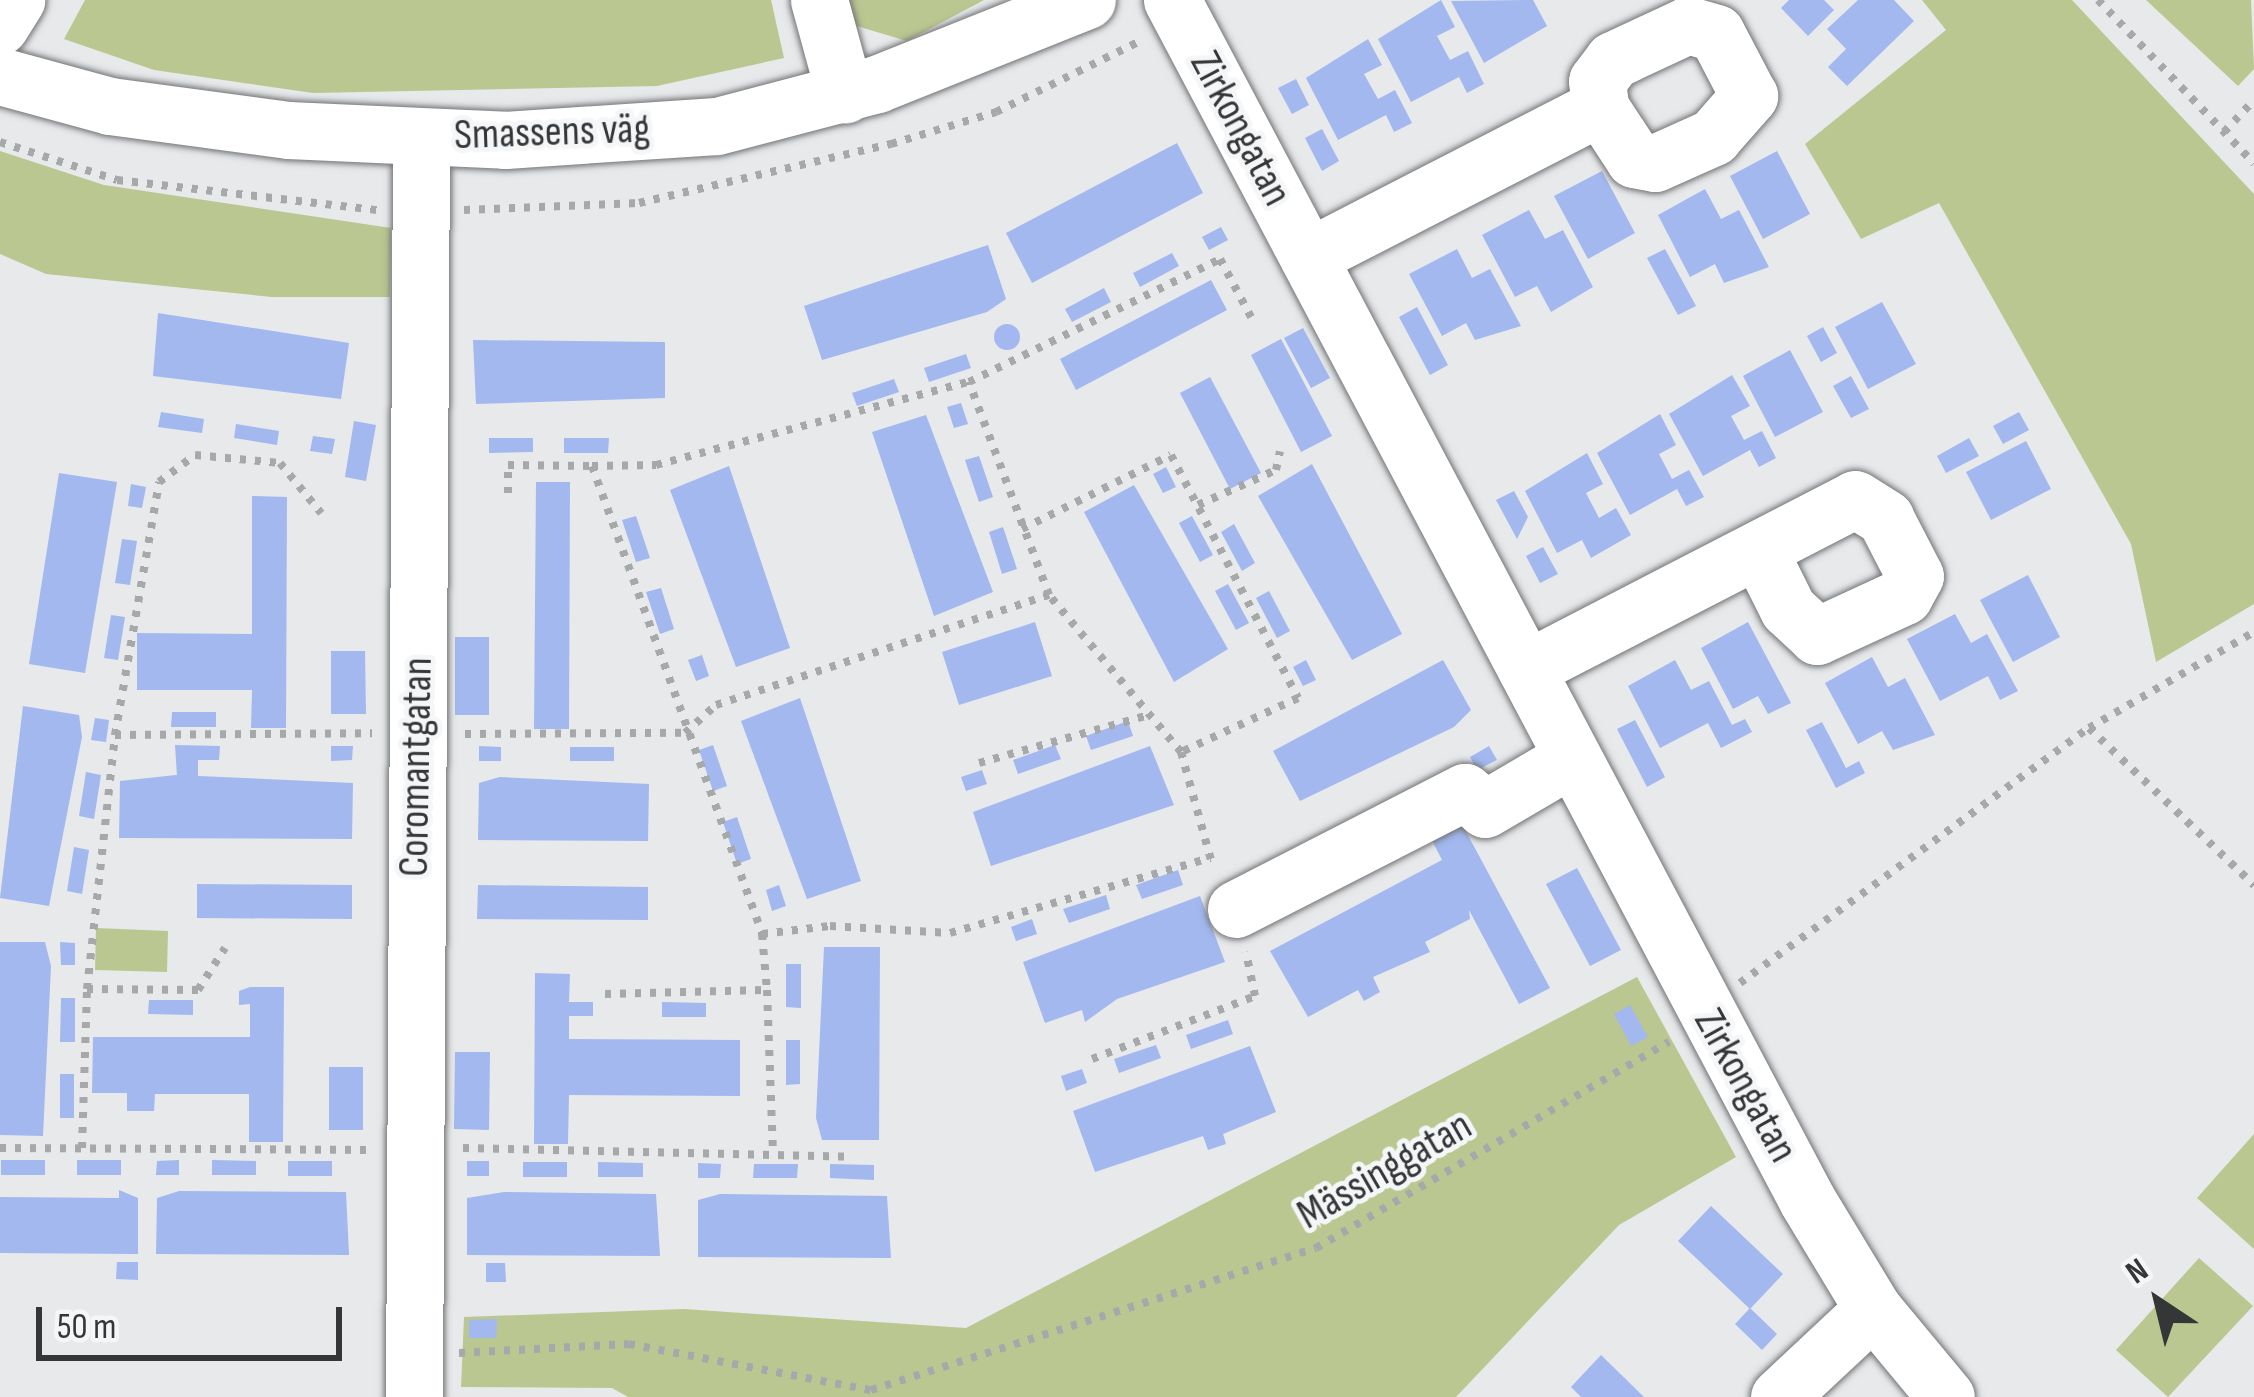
<!DOCTYPE html>
<meta charset="utf-8">
<style>
body{margin:0}
#map{position:relative;width:2254px;height:1397px;overflow:hidden;background:#e7e9eb;font-family:"Sofia Sans Condensed",sans-serif}
div>[style]{position:absolute}
.green>*{inset:0;background:#bbc791}
.building>*{inset:0;background:#a2b8ef}
.round{border-radius:50%}
.path>*{height:8px;margin-top:-4px;transform-origin:0;background:repeating-linear-gradient(90deg,#a6a8aa 0 6px,transparent 0 15px)}
.roads{filter:drop-shadow(0 0 3px #737476) drop-shadow(0 0 3px #737476)}
.minor>*{height:57px;margin:-28.5px;padding:0 28.5px;transform-origin:28.5px;border-radius:28.5px;background:#fff}
span{translate:-50% -50%;white-space:nowrap;text-align:center;line-height:1.15;-webkit-text-stroke:10px #f5f6f8;paint-order:stroke}
.street-label{font-size:42px;color:#353637}
.north{position:absolute;left:2098px;top:1241px;width:120px;height:120px;-webkit-text-stroke:9px #f5f6f8;paint-order:stroke;rotate:325deg;font-size:33px;font-weight:700;line-height:48px;text-align:center;color:#353637}
.north::after{content:'';display:block;margin:auto;width:42px;height:54px;background:#353637;clip-path:polygon(50% 0,100% 100%,50% 72%,0 100%)}
.scale{position:absolute;left:36px;top:1307px;width:306px;height:54px;box-sizing:border-box;border:6px solid #353637;border-top:0;padding-left:15px;font-size:36px;line-height:42px;white-space:nowrap;color:#353637;-webkit-text-stroke:9px #f5f6f8;paint-order:stroke}
</style>
<div id="map">
<div class="green">
<div style="clip-path:polygon(85px 0,771px 0,784px 58px,657px 86px,313px 93px,154px 70px,64px 39px)"></div>
<div style="clip-path:polygon(840px 0,984px 0,907px 41px,850px 24px)"></div>
<div style="clip-path:polygon(1922px 0,2072px 0,2254px 194px,2254px 604px,2156px 662px,2131px 544px,1939px 203px,1861px 239px,1805px 144px,1946px 30px)"></div>
<div style="clip-path:polygon(2146px 0,2251px 0,2254px 69px,2238px 86px)"></div>
<div style="clip-path:polygon(0 151px,104px 185px,391px 228px,390px 297px,272px 297px,46px 274px,0 254px)"></div>
<div style="clip-path:polygon(96px 928px,168px 931px,167px 972px,95px 970px)"></div>
<div style="clip-path:polygon(1637px 977px,1736px 1157px,1619px 1225px,1456px 1397px,628px 1397px,612px 1388px,461px 1387px,464px 1317px,684px 1309px,966px 1328px)"></div>
<div style="clip-path:polygon(2254px 1134px,2254px 1249px,2197px 1198px)"></div>
<div style="clip-path:polygon(2199px 1258px,2253px 1306px,2168px 1397px,2116px 1350px)"></div>
</div>
<div class="building">
<div style="clip-path:polygon(1441px 0,1455px 27px,1437px 36px,1450px 60px,1468px 51px,1484px 84px,1467px 93px,1459px 77px,1411px 102px,1378px 39px)"></div>
<div style="clip-path:polygon(1533px 0,1547px 26px,1484px 63px,1451px 1px)"></div>
<div style="clip-path:polygon(1789px 0,1824px 0,1834px 10px,1808px 36px,1781px 8px)"></div>
<div style="clip-path:polygon(1858px 0,1894px 0,1914px 21px,1847px 86px,1828px 67px,1846px 49px,1827px 29px)"></div>
<div style="clip-path:polygon(1368px 39px,1382px 65px,1364px 74px,1378px 99px,1395px 90px,1412px 123px,1394px 132px,1386px 115px,1338px 140px,1306px 78px)"></div>
<div style="clip-path:polygon(1296px 79px,1309px 105px,1292px 114px,1278px 88px)"></div>
<div style="clip-path:polygon(1322px 129px,1339px 161px,1322px 171px,1305px 138px)"></div>
<div style="clip-path:polygon(1177px 143px,1203px 193px,1032px 283px,1006px 233px)"></div>
<div style="clip-path:polygon(1777px 151px,1810px 214px,1763px 239px,1730px 176px)"></div>
<div style="clip-path:polygon(1602px 171px,1635px 233px,1588px 259px,1554px 196px)"></div>
<div style="clip-path:polygon(1705px 189px,1721px 219px,1739px 210px,1769px 267px,1724px 283px,1715px 264px,1690px 277px,1658px 215px)"></div>
<div style="clip-path:polygon(1529px 210px,1545px 239px,1563px 230px,1593px 287px,1551px 312px,1537px 286px,1515px 297px,1482px 235px)"></div>
<div style="clip-path:polygon(1221px 227px,1228px 240px,1209px 250px,1202px 237px)"></div>
<div style="clip-path:polygon(988px 245px,1006px 299px,987px 312px,822px 360px,804px 306px)"></div>
<div style="clip-path:polygon(1457px 249px,1472px 278px,1490px 269px,1521px 326px,1475px 340px,1466px 323px,1442px 336px,1409px 274px)"></div>
<div style="clip-path:polygon(1665px 249px,1696px 306px,1678px 315px,1647px 258px)"></div>
<div style="clip-path:polygon(1172px 253px,1179px 266px,1140px 287px,1133px 273px)"></div>
<div style="clip-path:polygon(1211px 280px,1227px 310px,1076px 390px,1060px 359px)"></div>
<div style="clip-path:polygon(1104px 288px,1111px 302px,1072px 322px,1065px 309px)"></div>
<div style="clip-path:polygon(1882px 302px,1916px 364px,1868px 389px,1835px 327px)"></div>
<div style="clip-path:polygon(1417px 307px,1448px 365px,1430px 375px,1399px 317px)"></div>
<div style="clip-path:polygon(158px 313px,349px 343px,341px 399px,153px 376px)"></div>
<div class="round" style="left:994px;top:324px;width:26px;height:26px"></div>
<div style="clip-path:polygon(1823px 327px,1837px 353px,1821px 362px,1807px 336px)"></div>
<div style="clip-path:polygon(1303px 328px,1330px 378px,1311px 388px,1284px 338px)"></div>
<div style="clip-path:polygon(1281px 339px,1332px 436px,1301px 452px,1251px 355px)"></div>
<div style="clip-path:polygon(473px 340px,665px 342px,665px 398px,476px 404px)"></div>
<div style="clip-path:polygon(1790px 350px,1823px 412px,1775px 437px,1743px 376px)"></div>
<div style="clip-path:polygon(966px 354px,971px 368px,929px 382px,924px 368px)"></div>
<div style="clip-path:polygon(1732px 375px,1750px 406px,1731px 416px,1744px 440px,1762px 431px,1776px 458px,1759px 467px,1750px 450px,1703px 476px,1669px 414px)"></div>
<div style="clip-path:polygon(1851px 376px,1869px 409px,1851px 418px,1833px 386px)"></div>
<div style="clip-path:polygon(1210px 377px,1261px 473px,1230px 489px,1180px 393px)"></div>
<div style="clip-path:polygon(894px 379px,899px 392px,857px 406px,852px 393px)"></div>
<div style="clip-path:polygon(961px 403px,968px 424px,954px 428px,947px 407px)"></div>
<div style="clip-path:polygon(161px 412px,204px 419px,202px 433px,158px 427px)"></div>
<div style="clip-path:polygon(2019px 412px,2029px 430px,2003px 444px,1993px 426px)"></div>
<div style="clip-path:polygon(1660px 414px,1676px 445px,1659px 454px,1672px 479px,1689px 470px,1704px 497px,1686px 506px,1677px 489px,1630px 515px,1597px 453px)"></div>
<div style="clip-path:polygon(926px 415px,993px 592px,934px 616px,872px 432px)"></div>
<div style="clip-path:polygon(354px 421px,376px 425px,366px 481px,345px 477px)"></div>
<div style="clip-path:polygon(236px 424px,279px 431px,277px 445px,234px 438px)"></div>
<div style="clip-path:polygon(313px 436px,335px 439px,332px 454px,310px 451px)"></div>
<div style="clip-path:polygon(489px 438px,533px 438px,533px 452px,489px 453px)"></div>
<div style="clip-path:polygon(564px 438px,609px 438px,608px 453px,564px 453px)"></div>
<div style="clip-path:polygon(1969px 438px,1979px 456px,1946px 473px,1937px 456px)"></div>
<div style="clip-path:polygon(2026px 441px,2051px 489px,1991px 520px,1966px 472px)"></div>
<div style="clip-path:polygon(1587px 453px,1603px 484px,1586px 493px,1599px 518px,1616px 508px,1631px 535px,1591px 558px,1582px 540px,1557px 553px,1525px 491px)"></div>
<div style="clip-path:polygon(979px 456px,993px 497px,979px 502px,965px 460px)"></div>
<div style="clip-path:polygon(1312px 464px,1402px 634px,1352px 660px,1258px 496px)"></div>
<div style="clip-path:polygon(729px 466px,790px 648px,736px 667px,670px 490px)"></div>
<div style="clip-path:polygon(1166px 467px,1176px 487px,1163px 493px,1153px 474px)"></div>
<div style="clip-path:polygon(59px 473px,117px 482px,85px 673px,29px 664px)"></div>
<div style="clip-path:polygon(536px 482px,570px 482px,569px 729px,534px 729px)"></div>
<div style="clip-path:polygon(131px 484px,146px 487px,142px 508px,128px 506px)"></div>
<div style="clip-path:polygon(1134px 485px,1228px 649px,1174px 682px,1084px 512px)"></div>
<div style="clip-path:polygon(1514px 491px,1528px 517px,1517px 539px,1496px 500px)"></div>
<div style="clip-path:polygon(252px 496px,287px 497px,286px 728px,251px 728px,252px 690px,137px 690px,137px 633px,252px 634px)"></div>
<div style="clip-path:polygon(636px 516px,650px 558px,636px 562px,622px 520px)"></div>
<div style="clip-path:polygon(1192px 516px,1213px 555px,1200px 562px,1179px 523px)"></div>
<div style="clip-path:polygon(1234px 524px,1255px 563px,1242px 571px,1221px 532px)"></div>
<div style="clip-path:polygon(1003px 527px,1017px 569px,1002px 574px,989px 532px)"></div>
<div style="clip-path:polygon(122px 539px,137px 541px,130px 585px,115px 583px)"></div>
<div style="clip-path:polygon(1543px 547px,1558px 574px,1540px 583px,1526px 556px)"></div>
<div style="clip-path:polygon(2028px 575px,2060px 637px,2013px 662px,1980px 600px)"></div>
<div style="clip-path:polygon(1228px 584px,1249px 623px,1236px 630px,1215px 591px)"></div>
<div style="clip-path:polygon(661px 588px,674px 629px,660px 634px,646px 592px)"></div>
<div style="clip-path:polygon(1269px 591px,1290px 631px,1277px 638px,1256px 598px)"></div>
<div style="clip-path:polygon(1955px 614px,1971px 643px,1987px 634px,2018px 691px,2000px 700px,1988px 676px,1940px 701px,1907px 639px)"></div>
<div style="clip-path:polygon(111px 615px,125px 617px,118px 660px,104px 658px)"></div>
<div style="clip-path:polygon(1035px 622px,1052px 676px,959px 705px,942px 652px)"></div>
<div style="clip-path:polygon(1748px 622px,1791px 703px,1768px 714px,1758px 696px,1733px 709px,1701px 648px)"></div>
<div style="clip-path:polygon(455px 637px,489px 637px,489px 715px,455px 715px)"></div>
<div style="clip-path:polygon(331px 651px,365px 651px,366px 714px,331px 714px)"></div>
<div style="clip-path:polygon(702px 655px,709px 676px,696px 681px,688px 660px)"></div>
<div style="clip-path:polygon(1872px 657px,1888px 687px,1905px 678px,1935px 735px,1893px 750px,1882px 731px,1858px 744px,1825px 683px)"></div>
<div style="clip-path:polygon(1306px 660px,1316px 680px,1303px 686px,1293px 667px)"></div>
<div style="clip-path:polygon(1443px 660px,1471px 710px,1454px 727px,1300px 801px,1273px 751px)"></div>
<div style="clip-path:polygon(1675px 660px,1691px 690px,1709px 681px,1732px 725px,1745px 719px,1752px 732px,1721px 748px,1708px 723px,1660px 748px,1628px 686px)"></div>
<div style="clip-path:polygon(800px 698px,861px 881px,807px 899px,741px 721px)"></div>
<div style="clip-path:polygon(23px 706px,79px 715px,82px 737px,49px 906px,0 898px)"></div>
<div style="clip-path:polygon(172px 712px,216px 712px,216px 727px,171px 727px)"></div>
<div style="clip-path:polygon(95px 718px,109px 720px,106px 742px,91px 740px)"></div>
<div style="clip-path:polygon(1635px 720px,1665px 777px,1647px 787px,1617px 729px)"></div>
<div style="clip-path:polygon(1128px 721px,1133px 736px,1091px 750px,1086px 736px)"></div>
<div style="clip-path:polygon(1822px 722px,1846px 768px,1859px 761px,1865px 773px,1836px 788px,1806px 730px)"></div>
<div style="clip-path:polygon(175px 745px,220px 746px,219px 760px,198px 760px,198px 776px,177px 776px)"></div>
<div style="clip-path:polygon(713px 745px,727px 786px,713px 791px,699px 750px)"></div>
<div style="clip-path:polygon(1055px 745px,1061px 759px,1018px 774px,1013px 760px)"></div>
<div style="clip-path:polygon(331px 746px,353px 746px,352px 760px,331px 761px)"></div>
<div style="clip-path:polygon(479px 746px,501px 747px,501px 761px,479px 761px)"></div>
<div style="clip-path:polygon(1150px 746px,1174px 805px,991px 866px,973px 812px)"></div>
<div style="clip-path:polygon(1489px 746px,1497px 760px,1477px 770px,1470px 757px)"></div>
<div style="clip-path:polygon(570px 747px,614px 747px,614px 761px,570px 761px)"></div>
<div style="clip-path:polygon(982px 770px,987px 784px,966px 791px,961px 777px)"></div>
<div style="clip-path:polygon(86px 772px,101px 775px,94px 819px,79px 816px)"></div>
<div style="clip-path:polygon(176px 775px,353px 783px,352px 839px,119px 838px,120px 781px)"></div>
<div style="clip-path:polygon(500px 777px,649px 784px,648px 841px,478px 840px,479px 783px)"></div>
<div style="clip-path:polygon(1455px 811px,1550px 988px,1519px 1004px,1469px 910px,1470px 919px,1425px 942px,1430px 952px,1373px 977px,1380px 992px,1364px 1001px,1358px 990px,1308px 1017px,1270px 951px,1442px 860px,1425px 827px)"></div>
<div style="clip-path:polygon(737px 817px,751px 859px,737px 864px,723px 822px)"></div>
<div style="clip-path:polygon(74px 847px,89px 850px,82px 894px,67px 891px)"></div>
<div style="clip-path:polygon(1577px 868px,1621px 950px,1590px 966px,1546px 884px)"></div>
<div style="clip-path:polygon(1178px 870px,1183px 885px,1142px 899px,1136px 885px)"></div>
<div style="clip-path:polygon(197px 884px,352px 885px,352px 919px,197px 918px)"></div>
<div style="clip-path:polygon(478px 885px,648px 887px,648px 920px,477px 919px)"></div>
<div style="clip-path:polygon(779px 885px,786px 906px,772px 911px,766px 890px)"></div>
<div style="clip-path:polygon(1106px 895px,1110px 909px,1069px 923px,1063px 909px)"></div>
<div style="clip-path:polygon(1200px 896px,1225px 962px,1117px 999px,1085px 1022px,1082px 1010px,1045px 1023px,1023px 962px)"></div>
<div style="clip-path:polygon(1032px 919px,1037px 934px,1016px 941px,1011px 927px)"></div>
<div style="clip-path:polygon(0 942px,45px 942px,51px 966px,43px 1136px,0 1135px)"></div>
<div style="clip-path:polygon(60px 942px,75px 943px,75px 965px,61px 965px)"></div>
<div style="clip-path:polygon(824px 947px,880px 947px,879px 1140px,822px 1140px,816px 1118px)"></div>
<div style="clip-path:polygon(786px 964px,801px 964px,801px 1008px,786px 1007px)"></div>
<div style="clip-path:polygon(535px 973px,570px 974px,569px 1002px,593px 1002px,593px 1016px,569px 1016px,569px 1039px,740px 1040px,740px 1096px,569px 1095px,568px 1144px,534px 1144px)"></div>
<div style="clip-path:polygon(250px 987px,284px 987px,283px 1142px,249px 1142px,249px 1094px,155px 1094px,154px 1111px,127px 1111px,127px 1093px,92px 1093px,93px 1037px,250px 1037px,250px 1004px,239px 1005px,239px 991px)"></div>
<div style="clip-path:polygon(61px 998px,75px 998px,75px 1042px,60px 1042px)"></div>
<div style="clip-path:polygon(149px 1000px,193px 1000px,193px 1015px,148px 1014px)"></div>
<div style="clip-path:polygon(662px 1002px,706px 1003px,706px 1017px,662px 1017px)"></div>
<div style="clip-path:polygon(1630px 1005px,1648px 1037px,1631px 1046px,1614px 1014px)"></div>
<div style="clip-path:polygon(1228px 1020px,1233px 1034px,1191px 1049px,1186px 1035px)"></div>
<div style="clip-path:polygon(786px 1040px,800px 1040px,800px 1084px,786px 1085px)"></div>
<div style="clip-path:polygon(1156px 1045px,1161px 1058px,1119px 1073px,1114px 1059px)"></div>
<div style="clip-path:polygon(1250px 1046px,1276px 1112px,1223px 1134px,1226px 1144px,1208px 1150px,1203px 1136px,1095px 1172px,1073px 1111px)"></div>
<div style="clip-path:polygon(455px 1052px,490px 1052px,489px 1130px,454px 1129px)"></div>
<div style="clip-path:polygon(329px 1067px,363px 1067px,363px 1130px,329px 1130px)"></div>
<div style="clip-path:polygon(1082px 1069px,1087px 1083px,1066px 1091px,1061px 1076px)"></div>
<div style="clip-path:polygon(60px 1074px,74px 1074px,74px 1118px,60px 1118px)"></div>
<div style="clip-path:polygon(1px 1160px,45px 1160px,45px 1175px,1px 1175px)"></div>
<div style="clip-path:polygon(77px 1160px,121px 1160px,121px 1175px,77px 1175px)"></div>
<div style="clip-path:polygon(179px 1160px,179px 1175px,156px 1175px,157px 1161px)"></div>
<div style="clip-path:polygon(212px 1160px,256px 1161px,256px 1175px,212px 1175px)"></div>
<div style="clip-path:polygon(288px 1161px,332px 1161px,332px 1176px,288px 1176px)"></div>
<div style="clip-path:polygon(467px 1161px,489px 1161px,489px 1176px,467px 1176px)"></div>
<div style="clip-path:polygon(523px 1162px,567px 1162px,567px 1177px,523px 1177px)"></div>
<div style="clip-path:polygon(598px 1162px,643px 1163px,643px 1177px,598px 1177px)"></div>
<div style="clip-path:polygon(698px 1163px,721px 1164px,720px 1178px,698px 1178px)"></div>
<div style="clip-path:polygon(754px 1164px,798px 1164px,797px 1178px,753px 1178px)"></div>
<div style="clip-path:polygon(830px 1164px,874px 1165px,874px 1180px,830px 1178px)"></div>
<div style="clip-path:polygon(119px 1190px,138px 1198px,138px 1254px,0 1253px,0 1197px,119px 1198px)"></div>
<div style="clip-path:polygon(179px 1191px,346px 1192px,349px 1255px,156px 1254px,157px 1198px)"></div>
<div style="clip-path:polygon(504px 1192px,656px 1194px,660px 1256px,467px 1255px,467px 1198px)"></div>
<div style="clip-path:polygon(720px 1194px,887px 1196px,891px 1258px,698px 1257px,698px 1200px)"></div>
<div style="clip-path:polygon(1711px 1206px,1783px 1274px,1750px 1309px,1678px 1241px)"></div>
<div style="clip-path:polygon(117px 1262px,138px 1262px,138px 1280px,116px 1279px)"></div>
<div style="clip-path:polygon(486px 1263px,505px 1263px,506px 1282px,486px 1282px)"></div>
<div style="clip-path:polygon(1750px 1308px,1777px 1334px,1762px 1350px,1735px 1324px)"></div>
<div style="clip-path:polygon(497px 1319px,496px 1338px,469px 1338px,469px 1320px)"></div>
<div style="clip-path:polygon(1601px 1355px,1644px 1397px,1581px 1397px,1571px 1387px)"></div>
</div>
<div class="path">
<div style="left:2098px;top:0;width:226px;rotate:46.3deg"></div>
<div style="left:2224px;top:132px;width:44px;rotate:-46.8deg"></div>
<div style="left:0;top:142px;width:123px;rotate:18deg"></div>
<div style="left:117px;top:180px;width:262px;rotate:6.6deg"></div>
<div style="left:464px;top:210px;width:175px;rotate:-2.3deg"></div>
<div style="left:639px;top:203px;width:259px;rotate:-13.2deg"></div>
<div style="left:891px;top:144px;width:110px;rotate:-16.9deg"></div>
<div style="left:996px;top:112px;width:161px;rotate:-26.2deg"></div>
<div style="left:1171px;top:455px;width:274px;rotate:62.4deg"></div>
<div style="left:1298px;top:698px;width:129px;rotate:155.2deg"></div>
<div style="left:1181px;top:752px;width:205px;rotate:-130.1deg"></div>
<div style="left:1049px;top:595px;width:228px;rotate:-110.6deg"></div>
<div style="left:969px;top:382px;width:280px;rotate:-26.1deg"></div>
<div style="left:1220px;top:259px;width:66px;rotate:61.9deg"></div>
<div style="left:592px;top:466px;width:64px;rotate:-0.9deg"></div>
<div style="left:656px;top:465px;width:324px;rotate:-14.9deg"></div>
<div style="left:508px;top:493px;width:28px;rotate:-90deg"></div>
<div style="left:508px;top:465px;width:84px;rotate:0.7deg"></div>
<div style="left:592px;top:466px;width:498px;rotate:70deg"></div>
<div style="left:762px;top:934px;width:56px;rotate:84.9deg"></div>
<div style="left:1198px;top:505px;width:85px;rotate:-24.2deg"></div>
<div style="left:1276px;top:470px;width:19px;rotate:-78deg"></div>
<div style="left:1022px;top:529px;width:166px;rotate:-26.4deg"></div>
<div style="left:2089px;top:728px;width:228px;rotate:43.6deg"></div>
<div style="left:465px;top:734px;width:220px;rotate:-0.3deg"></div>
<div style="left:685px;top:733px;width:42px;rotate:-42.1deg"></div>
<div style="left:716px;top:705px;width:351px;rotate:-18.3deg"></div>
<div style="left:115px;top:735px;width:257px;rotate:-0.4deg"></div>
<div style="left:1181px;top:752px;width:112px;rotate:74.5deg"></div>
<div style="left:979px;top:763px;width:177px;rotate:-15.8deg"></div>
<div style="left:762px;top:934px;width:68px;rotate:-6.7deg"></div>
<div style="left:830px;top:926px;width:120px;rotate:3.3deg"></div>
<div style="left:950px;top:933px;width:271px;rotate:-16.1deg"></div>
<div style="left:1740px;top:983px;width:432px;rotate:-36.2deg"></div>
<div style="left:2089px;top:728px;width:191px;rotate:-30.2deg"></div>
<div style="left:87px;top:989px;width:256px;rotate:-83.7deg"></div>
<div style="left:115px;top:735px;width:257px;rotate:-80.1deg"></div>
<div style="left:159px;top:482px;width:45px;rotate:-36.9deg"></div>
<div style="left:195px;top:455px;width:85px;rotate:5.4deg"></div>
<div style="left:280px;top:463px;width:65px;rotate:50.6deg"></div>
<div style="left:605px;top:994px;width:162px;rotate:-1.4deg"></div>
<div style="left:767px;top:990px;width:164px;rotate:87.9deg"></div>
<div style="left:1092px;top:1059px;width:175px;rotate:-21.1deg"></div>
<div style="left:1255px;top:996px;width:45px;rotate:-101.6deg"></div>
<div style="left:0;top:1148px;width:370px;rotate:0.3deg"></div>
<div style="left:82px;top:1148px;width:159px;rotate:-88.2deg"></div>
<div style="left:87px;top:989px;width:111px;rotate:0.5deg"></div>
<div style="left:198px;top:990px;width:50px;rotate:-57.3deg"></div>
<div style="left:463px;top:1148px;width:389px;rotate:1.3deg"></div>
<div style="left:459px;top:1353px;width:170px;rotate:-3deg"></div>
<div style="left:629px;top:1344px;width:246px;rotate:10.8deg"></div>
<div style="left:871px;top:1390px;width:467px;rotate:-17.7deg"></div>
<div style="left:1316px;top:1248px;width:409px;rotate:-30.3deg"></div>
</div>
<div class="roads">
<div class="minor">
<div style="left:819px;top:0;width:98px;rotate:74.7deg"></div>
<div style="left:1172px;top:0;width:1358px;rotate:62.11deg"></div>
<div style="left:1807px;top:1200px;width:127px;rotate:58.8deg"></div>
<div style="left:1873px;top:1309px;width:114px;rotate:50.3deg"></div>
<div style="left:0;top:26px;width:31px;rotate:-58deg"></div>
<div style="left:0;top:76px;width:114px;rotate:15.3deg"></div>
<div style="left:110px;top:106px;width:180px;rotate:7.7deg"></div>
<div style="left:288px;top:130px;width:217px;rotate:2.6deg"></div>
<div style="left:505px;top:140px;width:212px;rotate:-3.8deg"></div>
<div style="left:717px;top:126px;width:165px;rotate:-14.7deg"></div>
<div style="left:877px;top:84px;width:226px;rotate:-21.8deg"></div>
<div style="left:1308px;top:257px;width:328px;rotate:-27.2deg"></div>
<div style="left:1600px;top:107px;width:62px;rotate:56.8deg"></div>
<div style="left:1634px;top:159px;width:21px;rotate:11deg"></div>
<div style="left:1655px;top:163px;width:64px;rotate:-24.1deg"></div>
<div style="left:1713px;top:137px;width:55px;rotate:-48.7deg"></div>
<div style="left:1749px;top:96px;width:71px;rotate:-117.6deg"></div>
<div style="left:1716px;top:33px;width:29px;rotate:-164deg"></div>
<div style="left:1688px;top:25px;width:83px;rotate:155deg"></div>
<div style="left:1613px;top:60px;width:26px;rotate:127deg"></div>
<div style="left:1597px;top:81px;width:26px;rotate:83deg"></div>
<div style="left:1526px;top:669px;width:370px;rotate:-27.3deg"></div>
<div style="left:1855px;top:499px;width:36px;rotate:32deg"></div>
<div style="left:1885px;top:518px;width:65px;rotate:62.7deg"></div>
<div style="left:1915px;top:576px;width:23px;rotate:119deg"></div>
<div style="left:1904px;top:596px;width:96px;rotate:155.3deg"></div>
<div style="left:1817px;top:636px;width:40px;rotate:-137deg"></div>
<div style="left:1788px;top:609px;width:65px;rotate:-116.6deg"></div>
<div style="left:1236px;top:909px;width:257px;rotate:-27.1deg"></div>
<div style="left:1465px;top:792px;width:26px;rotate:40deg"></div>
<div style="left:1485px;top:809px;width:101px;rotate:-30.4deg"></div>
<div style="left:414px;top:1397px;width:1260px;rotate:-89.68deg"></div>
<div style="left:1779px;top:1397px;width:129px;rotate:-43.1deg"></div>
</div>
</div>
<div class="street-label">
<span style="left:1240px;top:129px;rotate:62deg">Zirkongatan</span>
<span style="left:552px;top:133px;rotate:-2deg">Smassens väg</span>
<span style="left:417px;top:767px;rotate:-89deg">Coromantgatan</span>
<span style="left:1745px;top:1086px;rotate:61deg">Zirkongatan</span>
<span style="left:1385px;top:1171px;rotate:-30deg">Mässinggatan</span>
</div>
<div class="north">N</div>
<div class="scale">50 m</div>
</div>
